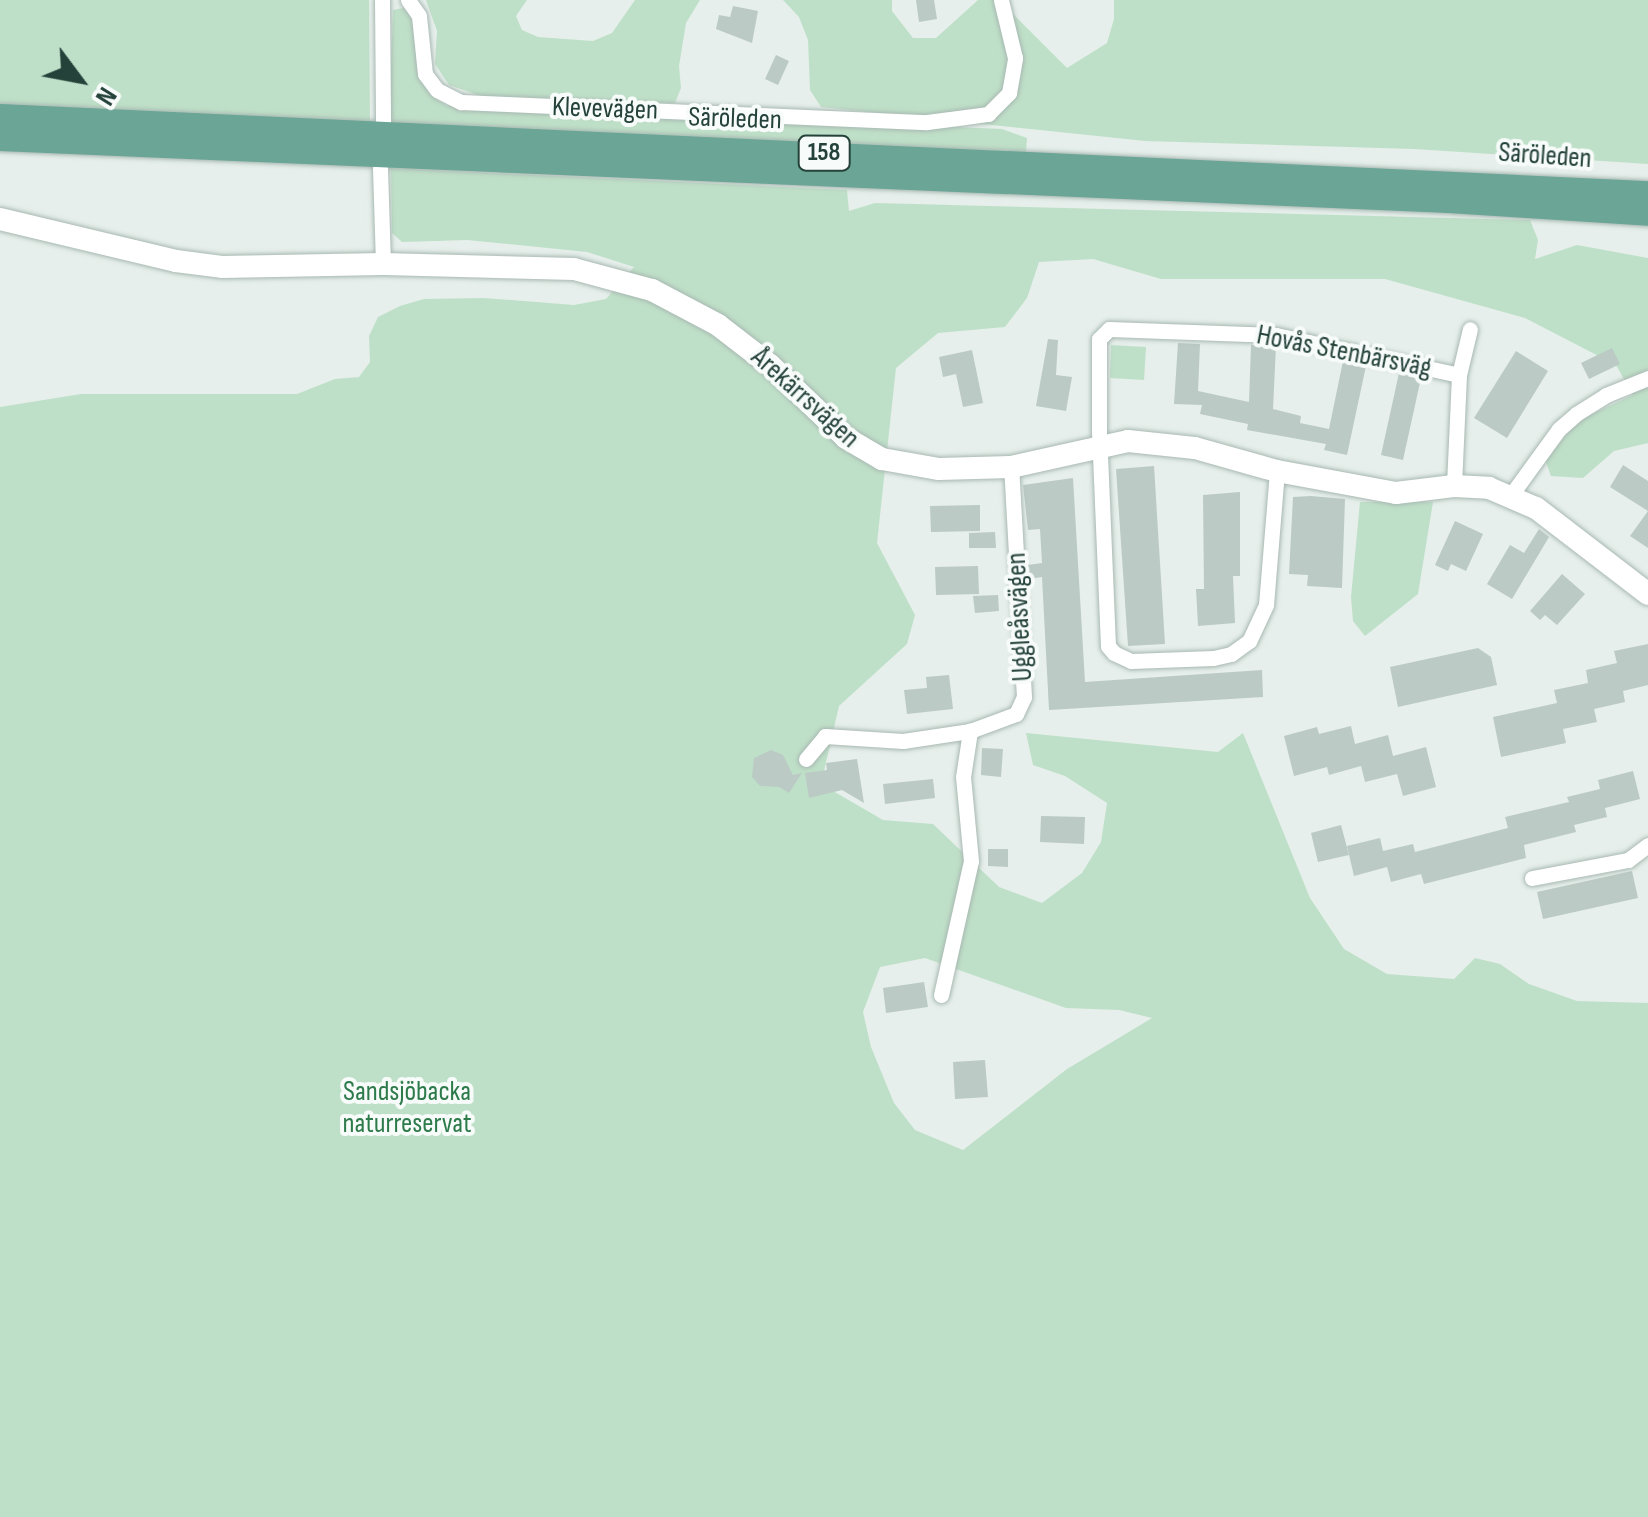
<!DOCTYPE html>
<meta charset="utf-8">
<style>
body{margin:0}
#map{position:relative;width:1648px;height:1517px;overflow:hidden;background:#e6efeb;font-family:"Sofia Sans Condensed",sans-serif}
div>[style]{position:absolute}
.green>*{inset:0;background:#bfe0c8}
.building>*{inset:0;background:#bbcac4}
.roads{filter:drop-shadow(0 0 2px #a8b8b2) drop-shadow(0 0 2px #a8b8b2)}
.street>*{height:15px;margin:-7.5px;padding:0 7.5px;transform-origin:7.5px;border-radius:7.5px;background:#fff}
.secondary>*{height:22px;margin:-11px;padding:0 11px;transform-origin:11px;border-radius:11px;background:#fff}
.primary>*{height:25px;margin:-12.5px;padding:0 12.5px;transform-origin:12.5px;border-radius:12.5px;background:#6aa596}
span{translate:-50% -50%;white-space:nowrap;text-align:center;line-height:1.15;-webkit-text-stroke:8px #f7fbf9;paint-order:stroke}
.shield-label span{padding:2px 8px;background:#f7fbf9;border:2px solid;border-radius:8px;-webkit-text-stroke-width:0}
.shield-label{font-size:25px;color:#24423a;font-weight:700}
.street-label{font-size:28px;color:#24423a}
.park-label{font-size:28px;color:#2d7a4b}
.north{position:absolute;left:30px;top:30px;width:100px;height:100px;-webkit-text-stroke:8px #f7fbf9;paint-order:stroke;rotate:122deg;font-size:28px;font-weight:700;line-height:40px;text-align:center;color:#24423a}
.north::after{content:'';display:block;margin:auto;width:35px;height:45px;background:#24423a;clip-path:polygon(50% 0,100% 100%,50% 72%,0 100%)}
</style>
<div id="map">
<div class="green">
<div style="clip-path:polygon(0 0,369px 0,370px 124px,0 106px)"></div>
<div style="clip-path:polygon(426px 0,527px 0,516px 16px,522px 30px,538px 37px,593px 41px,612px 33px,635px 0,700px 0,686px 23px,679px 66px,681px 88px,675px 103px,531px 101px,481px 96px,449px 85px,435px 64px,437px 31px)"></div>
<div style="clip-path:polygon(783px 0,892px 0,892px 11px,913px 38px,936px 38px,978px 0,999px 0,1067px 68px,1107px 43px,1114px 19px,1114px 0,1648px 0,1648px 164px,1414px 149px,1145px 141px,821px 107px,810px 90px,808px 40px,799px 17px)"></div>
<div style="clip-path:polygon(403px 8px,412px 16px,419px 78px,430px 95px,447px 106px,1002px 129px,1027px 138px,1026px 152px,389px 124px,393px 10px)"></div>
<div style="clip-path:polygon(evenodd,391px 168px,847px 190px,849px 211px,875px 203px,1530px 220px,1538px 240px,1535px 259px,1577px 245px,1648px 258px,1648px 443px,1614px 451px,1583px 478px,1551px 476px,1545px 460px,1579px 420px,1633px 395px,1616px 365px,1525px 318px,1385px 279px,1161px 279px,1093px 259px,1039px 262px,1027px 298px,1005px 327px,938px 333px,896px 368px,877px 543px,915px 615px,907px 644px,839px 706px,821px 784px,883px 820px,933px 824px,999px 887px,1042px 903px,1082px 873px,1101px 842px,1107px 803px,1065px 776px,1033px 765px,1026px 733px,1218px 752px,1243px 733px,1310px 898px,1344px 949px,1387px 974px,1454px 979px,1475px 958px,1500px 964px,1529px 984px,1577px 1001px,1648px 1003px,1648px 1517px,0 1517px,0 407px,81px 394px,297px 394px,335px 379px,359px 377px,370px 362px,369px 336px,378px 317px,400px 306px,424px 299px,484px 298px,574px 305px,606px 299px,634px 267px,587px 252px,467px 240px,402px 242px,392px 233px,391px 168px,925px 958px,1066px 1008px,1119px 1010px,1152px 1018px,1067px 1069px,963px 1150px,915px 1130px,894px 1103px,871px 1047px,863px 1012px,880px 967px,925px 958px)"></div>
<div style="clip-path:polygon(1111px 345px,1146px 347px,1144px 380px,1110px 378px)"></div>
<div style="clip-path:polygon(1360px 502px,1433px 502px,1418px 594px,1365px 636px,1353px 621px,1351px 597px)"></div>
</div>
<div class="building">
<div style="clip-path:polygon(916px 0,934px 0,937px 19px,919px 22px)"></div>
<div style="clip-path:polygon(733px 6px,758px 11px,752px 43px,716px 29px,719px 15px,730px 17px)"></div>
<div style="clip-path:polygon(776px 55px,789px 61px,778px 85px,765px 79px)"></div>
<div style="clip-path:polygon(1048px 339px,1058px 340px,1056px 375px,1072px 377px,1066px 411px,1036px 406px)"></div>
<div style="clip-path:polygon(1178px 343px,1200px 344px,1198px 391px,1249px 402px,1251px 345px,1276px 346px,1273px 409px,1301px 416px,1300px 423px,1329px 429px,1343px 361px,1366px 366px,1347px 455px,1324px 450px,1326px 444px,1247px 430px,1248px 424px,1200px 414px,1202px 405px,1174px 404px)"></div>
<div style="clip-path:polygon(1612px 348px,1620px 364px,1589px 379px,1581px 363px)"></div>
<div style="clip-path:polygon(972px 350px,983px 403px,963px 407px,956px 374px,943px 377px,939px 357px)"></div>
<div style="clip-path:polygon(1516px 351px,1548px 371px,1507px 438px,1474px 418px)"></div>
<div style="clip-path:polygon(1399px 373px,1421px 378px,1403px 460px,1381px 455px)"></div>
<div style="clip-path:polygon(1623px 465px,1648px 481px,1648px 548px,1630px 536px,1648px 511px,1610px 487px)"></div>
<div style="clip-path:polygon(1154px 466px,1165px 644px,1128px 646px,1116px 469px)"></div>
<div style="clip-path:polygon(1073px 478px,1085px 682px,1262px 670px,1263px 697px,1049px 710px,1042px 577px,1029px 579px,1028px 565px,1042px 563px,1040px 529px,1028px 530px,1023px 485px)"></div>
<div style="clip-path:polygon(1240px 492px,1240px 576px,1233px 576px,1235px 623px,1198px 626px,1196px 589px,1204px 589px,1203px 495px)"></div>
<div style="clip-path:polygon(1311px 496px,1345px 499px,1342px 588px,1307px 586px,1308px 575px,1289px 574px,1293px 497px)"></div>
<div style="clip-path:polygon(980px 505px,980px 531px,931px 532px,930px 506px)"></div>
<div style="clip-path:polygon(1455px 521px,1483px 534px,1466px 571px,1451px 564px,1448px 571px,1435px 565px)"></div>
<div style="clip-path:polygon(1539px 529px,1549px 537px,1512px 599px,1487px 584px,1510px 545px,1524px 553px)"></div>
<div style="clip-path:polygon(995px 532px,996px 548px,969px 548px,969px 533px)"></div>
<div style="clip-path:polygon(978px 566px,979px 594px,936px 595px,935px 567px)"></div>
<div style="clip-path:polygon(1562px 574px,1585px 594px,1557px 625px,1545px 615px,1540px 620px,1530px 611px)"></div>
<div style="clip-path:polygon(998px 595px,999px 611px,975px 613px,973px 596px)"></div>
<div style="clip-path:polygon(1648px 644px,1648px 685px,1623px 691px,1625px 702px,1594px 709px,1597px 722px,1563px 729px,1566px 743px,1501px 757px,1493px 717px,1557px 703px,1554px 690px,1588px 683px,1586px 670px,1617px 663px,1614px 651px)"></div>
<div style="clip-path:polygon(1478px 648px,1491px 657px,1497px 685px,1398px 707px,1390px 667px)"></div>
<div style="clip-path:polygon(949px 675px,953px 709px,907px 714px,904px 690px,927px 688px,926px 677px)"></div>
<div style="clip-path:polygon(1351px 726px,1355px 744px,1388px 735px,1393px 756px,1426px 747px,1436px 787px,1403px 796px,1397px 774px,1365px 782px,1361px 766px,1329px 775px,1327px 767px,1294px 776px,1284px 736px,1317px 727px,1319px 734px)"></div>
<div style="clip-path:polygon(982px 748px,1003px 749px,1001px 777px,981px 775px)"></div>
<div style="clip-path:polygon(771px 750px,783px 755px,793px 775px,802px 773px,789px 793px,779px 787px,760px 786px,752px 777px,754px 758px)"></div>
<div style="clip-path:polygon(857px 759px,864px 803px,842px 790px,809px 798px,805px 773px,827px 770px,826px 763px)"></div>
<div style="clip-path:polygon(1633px 771px,1640px 799px,1605px 808px,1607px 817px,1574px 825px,1576px 832px,1524px 845px,1526px 858px,1424px 884px,1421px 874px,1391px 882px,1387px 867px,1354px 876px,1347px 846px,1380px 838px,1383px 851px,1413px 844px,1415px 852px,1508px 828px,1505px 817px,1569px 802px,1567px 797px,1600px 789px,1598px 780px)"></div>
<div style="clip-path:polygon(933px 779px,935px 798px,885px 804px,883px 784px)"></div>
<div style="clip-path:polygon(1041px 816px,1085px 817px,1084px 844px,1040px 842px)"></div>
<div style="clip-path:polygon(1341px 825px,1349px 855px,1318px 862px,1311px 833px)"></div>
<div style="clip-path:polygon(988px 849px,1008px 849px,1008px 867px,988px 866px)"></div>
<div style="clip-path:polygon(1632px 871px,1638px 898px,1543px 919px,1537px 892px)"></div>
<div style="clip-path:polygon(924px 982px,928px 1007px,886px 1013px,883px 988px)"></div>
<div style="clip-path:polygon(985px 1060px,988px 1097px,955px 1099px,953px 1062px)"></div>
</div>
<div class="roads">
<div class="street">
<div style="left:382px;top:0;width:121px;rotate:89.5deg"></div>
<div style="left:408px;top:0;width:19px;rotate:55deg"></div>
<div style="left:419px;top:16px;width:58px;rotate:84.1deg"></div>
<div style="left:425px;top:74px;width:20px;rotate:53deg"></div>
<div style="left:437px;top:90px;width:27px;rotate:27deg"></div>
<div style="left:461px;top:102px;width:466px;rotate:2.5deg"></div>
<div style="left:927px;top:122px;width:62px;rotate:-7.5deg"></div>
<div style="left:988px;top:114px;width:30px;rotate:-45deg"></div>
<div style="left:1009px;top:93px;width:36px;rotate:-80deg"></div>
<div style="left:1015px;top:58px;width:60px;rotate:-103.6deg"></div>
<div style="left:380px;top:168px;width:96px;rotate:88.2deg"></div>
<div style="left:1459px;top:375px;width:47px;rotate:-76.6deg"></div>
<div style="left:1277px;top:471px;width:134px;rotate:94.7deg"></div>
<div style="left:1266px;top:605px;width:40px;rotate:115deg"></div>
<div style="left:1249px;top:641px;width:22px;rotate:144deg"></div>
<div style="left:1231px;top:654px;width:18px;rotate:167deg"></div>
<div style="left:1213px;top:658px;width:82px;rotate:177.9deg"></div>
<div style="left:1131px;top:661px;width:19px;rotate:-155deg"></div>
<div style="left:1114px;top:653px;width:9px;rotate:-131deg"></div>
<div style="left:1108px;top:646px;width:215px;rotate:-92.4deg"></div>
<div style="left:1099px;top:431px;width:92px;rotate:-90deg"></div>
<div style="left:1099px;top:339px;width:14px;rotate:-45deg"></div>
<div style="left:1109px;top:329px;width:167px;rotate:2.1deg"></div>
<div style="left:1276px;top:335px;width:187px;rotate:12.3deg"></div>
<div style="left:1459px;top:375px;width:111px;rotate:92.6deg"></div>
<div style="left:1511px;top:495px;width:82px;rotate:-54deg"></div>
<div style="left:1559px;top:429px;width:23px;rotate:-41deg"></div>
<div style="left:1576px;top:414px;width:36px;rotate:-32deg"></div>
<div style="left:1606px;top:395px;width:45px;rotate:-22deg"></div>
<div style="left:806px;top:759px;width:30px;rotate:-50deg"></div>
<div style="left:825px;top:736px;width:78px;rotate:3.7deg"></div>
<div style="left:903px;top:741px;width:68px;rotate:-8.5deg"></div>
<div style="left:970px;top:731px;width:49px;rotate:-20.3deg"></div>
<div style="left:1016px;top:714px;width:19px;rotate:-65deg"></div>
<div style="left:1024px;top:697px;width:230px;rotate:-93.2deg"></div>
<div style="left:1532px;top:878px;width:98px;rotate:-10.6deg"></div>
<div style="left:1628px;top:860px;width:25px;rotate:-37deg"></div>
<div style="left:941px;top:995px;width:137px;rotate:-77.4deg"></div>
<div style="left:971px;top:861px;width:84px;rotate:-95.4deg"></div>
<div style="left:963px;top:777px;width:47px;rotate:-81.3deg"></div>
</div>
<div class="secondary">
<div style="left:0;top:219px;width:181px;rotate:13.4deg"></div>
<div style="left:176px;top:261px;width:46px;rotate:7.4deg"></div>
<div style="left:222px;top:267px;width:161px;rotate:-1.1deg"></div>
<div style="left:383px;top:264px;width:191px;rotate:1.5deg"></div>
<div style="left:574px;top:269px;width:81px;rotate:15.1deg"></div>
<div style="left:652px;top:290px;width:75px;rotate:27.9deg"></div>
<div style="left:718px;top:325px;width:66px;rotate:37.6deg"></div>
<div style="left:770px;top:365px;width:105px;rotate:43.8deg"></div>
<div style="left:846px;top:438px;width:42px;rotate:30.3deg"></div>
<div style="left:882px;top:459px;width:58px;rotate:10deg"></div>
<div style="left:939px;top:469px;width:72px;rotate:-1.6deg"></div>
<div style="left:1011px;top:467px;width:120px;rotate:-12.5deg"></div>
<div style="left:1128px;top:441px;width:67px;rotate:6deg"></div>
<div style="left:1195px;top:448px;width:85px;rotate:15.7deg"></div>
<div style="left:1277px;top:471px;width:121px;rotate:10.5deg"></div>
<div style="left:1396px;top:493px;width:58px;rotate:-6.9deg"></div>
<div style="left:1454px;top:486px;width:35px;rotate:3deg"></div>
<div style="left:1489px;top:488px;width:51px;rotate:23.1deg"></div>
<div style="left:1536px;top:508px;width:141px;rotate:37.5deg"></div>
</div>
<div class="primary">
<div style="left:0;top:116px;width:1650px;rotate:2.68deg"></div>
<div style="left:0;top:138px;width:1450px;rotate:2.45deg"></div>
<div style="left:1449px;top:200px;width:199px;rotate:3.7deg"></div>
</div>
</div>
<div class="shield-label">
<span style="left:824px;top:153px">158</span>
</div>
<div class="street-label">
<span style="left:605px;top:109px;rotate:2deg">Klevevägen</span>
<span style="left:735px;top:119px;rotate:2deg">Säröleden</span>
<span style="left:1545px;top:156px;rotate:4deg">Säröleden</span>
<span style="left:1344px;top:352px;rotate:11deg">Hovås Stenbärsväg</span>
<span style="left:805px;top:398px;rotate:42deg">Årekärrsvägen</span>
<span style="left:1020px;top:617px;rotate:-93deg">Uggleåsvägen</span>
</div>
<div class="park-label">
<span style="left:407px;top:1108px">Sandsjöbacka<br>naturreservat</span>
</div>
<div class="north">N</div>
</div>
